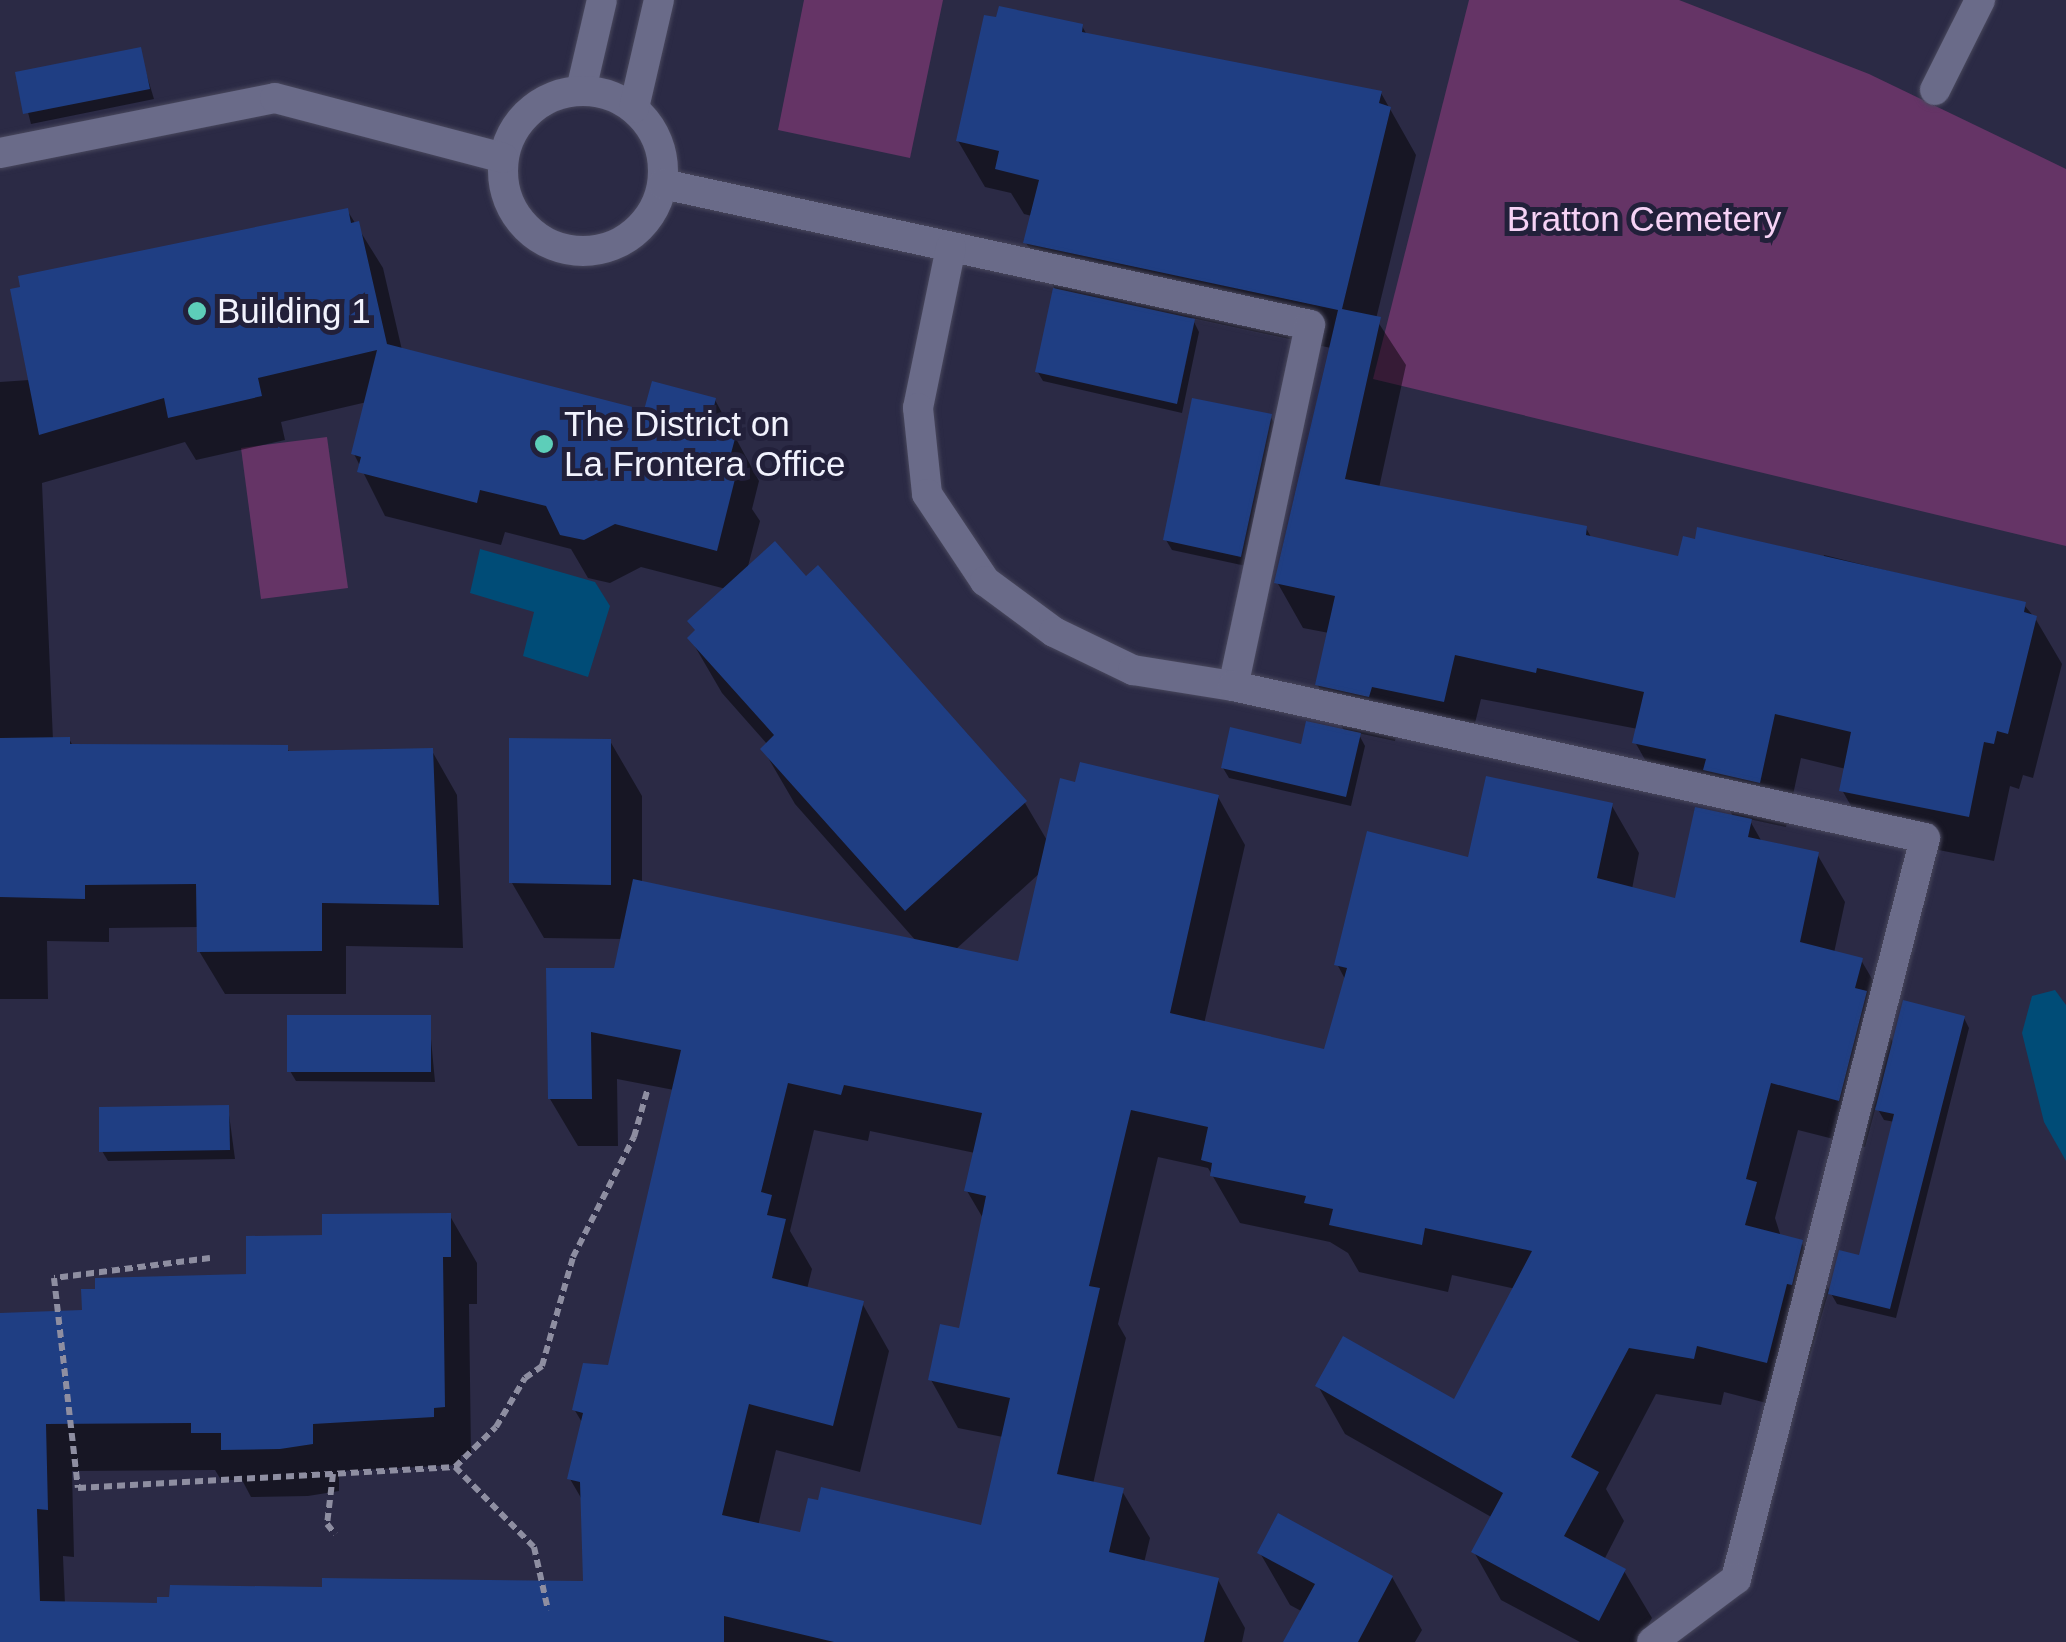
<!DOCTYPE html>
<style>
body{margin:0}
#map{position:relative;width:2066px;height:1642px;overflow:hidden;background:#2b2a45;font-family:Arial,sans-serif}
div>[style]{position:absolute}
.green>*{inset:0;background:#653466}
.water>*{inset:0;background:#004c77}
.shadow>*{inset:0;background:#0007}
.building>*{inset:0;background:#1f3e83}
.path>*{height:6px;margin-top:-3px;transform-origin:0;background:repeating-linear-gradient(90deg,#8e8ea1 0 8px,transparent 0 13px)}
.roads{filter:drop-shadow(0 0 2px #49485d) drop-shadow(0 0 2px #49485d)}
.minor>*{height:30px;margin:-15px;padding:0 15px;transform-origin:15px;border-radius:15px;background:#6a6b89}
.minor>.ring{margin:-15px;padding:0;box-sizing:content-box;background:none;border:30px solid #6a6b89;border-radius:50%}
.dots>*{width:28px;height:28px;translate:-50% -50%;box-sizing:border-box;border:5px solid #22203a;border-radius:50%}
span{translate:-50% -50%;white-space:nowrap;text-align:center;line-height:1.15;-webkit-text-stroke:10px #22203a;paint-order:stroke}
.park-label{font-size:35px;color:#f6d2f5}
.poi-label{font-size:35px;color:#f1f2fd}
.left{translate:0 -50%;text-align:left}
</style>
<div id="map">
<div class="green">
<div style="clip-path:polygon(804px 0,943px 0,910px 158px,778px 130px)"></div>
<div style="clip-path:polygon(1469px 0,1679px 0,1869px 74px,2066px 169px,2066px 546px,1373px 379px)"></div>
<div style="clip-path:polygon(327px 437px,348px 588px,261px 599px,241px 448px)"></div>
</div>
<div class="water">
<div style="clip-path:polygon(480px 549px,595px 582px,610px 606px,588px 677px,523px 656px,534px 612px,470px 593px)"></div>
<div style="clip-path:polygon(2055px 990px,2066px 1005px,2066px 1161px,2044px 1122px,2022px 1033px,2032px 996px)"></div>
</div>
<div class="shadow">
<div style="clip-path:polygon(evenodd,1082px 26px,1087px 35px,1381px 93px,1416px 155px,1376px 319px,1406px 365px,1379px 488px,1586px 528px,1592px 539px,1680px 559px,1823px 560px,1824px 555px,2024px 605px,2035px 618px,2062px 664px,2033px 778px,2023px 775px,2019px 789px,2010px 786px,1994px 861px,1868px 836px,1842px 790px,1846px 769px,1801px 758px,1786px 827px,1749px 819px,1762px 842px,1817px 854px,1845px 902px,1834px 953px,1861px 960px,1889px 1008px,1884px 1026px,1894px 1044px,1964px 1018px,1969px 1028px,1896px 1318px,1837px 1304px,1829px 1290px,1794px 1410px,1724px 1392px,1721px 1405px,1656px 1394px,1606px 1489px,1624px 1521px,1604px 1560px,1624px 1571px,1652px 1618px,1639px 1642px,1580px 1642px,1501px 1600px,1474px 1552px,1493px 1518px,1345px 1434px,1318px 1386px,1456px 1403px,1516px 1289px,1452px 1275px,1448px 1292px,1359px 1272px,1348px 1253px,1330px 1242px,1240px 1223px,1208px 1168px,1158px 1157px,1118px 1324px,1126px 1338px,1093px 1484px,1122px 1491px,1150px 1538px,1144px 1563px,1218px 1580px,1245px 1628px,1242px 1642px,0 1642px,0 1314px,84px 1312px,249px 1277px,325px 1238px,450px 1216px,477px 1263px,477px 1304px,469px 1304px,471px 1455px,461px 1455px,460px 1465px,339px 1471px,339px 1491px,308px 1496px,251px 1497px,242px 1480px,221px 1480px,215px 1470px,72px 1471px,74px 1557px,63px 1556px,65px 1604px,160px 1605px,324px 1589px,586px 1583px,584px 1503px,570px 1479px,583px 1424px,574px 1409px,610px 1368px,674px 1090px,617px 1079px,618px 1146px,578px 1146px,550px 1099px,616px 971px,623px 939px,544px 938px,512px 883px,610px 741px,642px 796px,642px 883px,917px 942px,795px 804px,763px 749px,768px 745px,722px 693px,690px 638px,726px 589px,641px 567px,610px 583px,588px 578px,571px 549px,505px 532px,501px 545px,385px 516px,354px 454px,367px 402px,281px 422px,285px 440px,196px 460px,185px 442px,42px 483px,53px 740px,69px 739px,73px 746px,287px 748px,290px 753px,432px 751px,457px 795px,463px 948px,346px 946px,346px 994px,225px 994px,199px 951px,199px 927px,109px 928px,109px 942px,47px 941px,48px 999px,0 999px,0 382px,29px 380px,347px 210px,383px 268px,402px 350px,646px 413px,715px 400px,759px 481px,752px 509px,760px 521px,747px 570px,806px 580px,818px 569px,1025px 803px,1048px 842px,1218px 797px,1245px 845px,1204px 1024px,1326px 1052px,1346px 981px,1337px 964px,1470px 860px,1612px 806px,1639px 853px,1632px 889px,1677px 901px,1734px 818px,1725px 802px,1661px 788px,1635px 742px,1638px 729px,1481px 699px,1469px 747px,1397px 731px,1395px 741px,1358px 733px,1365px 746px,1351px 806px,1229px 778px,1223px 768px,1345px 732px,1317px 684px,1329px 633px,1303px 628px,1277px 582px,1331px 348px,1192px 318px,1199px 332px,1182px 413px,1043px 381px,1037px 371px,1055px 289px,1026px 243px,1032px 216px,1024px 214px,1011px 193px,985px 187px,958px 141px,1082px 26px,1041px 872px,1020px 964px,955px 950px,1041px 872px,1082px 26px,1876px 1106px,1884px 1120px,1895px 1122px,1861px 1258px,1831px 1293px,1801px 1242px,1781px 1237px,1775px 1218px,1798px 1130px,1865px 1147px,1876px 1106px,1082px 26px,814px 1130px,868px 1141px,870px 1131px,975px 1153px,967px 1191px,984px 1220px,960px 1330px,931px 1380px,958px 1428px,1003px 1437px,983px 1528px,802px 1535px,758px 1526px,776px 1450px,860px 1472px,889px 1351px,862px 1303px,807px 1289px,812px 1269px,790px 1231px,814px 1130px)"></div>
<div style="clip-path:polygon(139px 50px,154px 99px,31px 124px,18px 74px)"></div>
<div style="clip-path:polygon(1270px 416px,1276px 426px,1246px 566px,1172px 550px,1166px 540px)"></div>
<div style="clip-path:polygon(429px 1018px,435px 1082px,296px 1081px,290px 1071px)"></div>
<div style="clip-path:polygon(228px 1107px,235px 1159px,108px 1161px,102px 1151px)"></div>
<div style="clip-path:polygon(1260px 1553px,1392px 1577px,1422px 1630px,1415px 1642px,1286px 1642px,1303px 1612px,1290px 1605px)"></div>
</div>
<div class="building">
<div style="clip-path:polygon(999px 6px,1083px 24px,1082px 32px,1382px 91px,1379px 103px,1391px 107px,1342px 309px,1381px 317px,1345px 479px,1587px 526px,1586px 535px,1678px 556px,1683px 536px,1695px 539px,1697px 527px,2026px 602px,2024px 612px,2037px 616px,2008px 734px,1997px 731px,1994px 744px,1984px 742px,1969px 817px,1839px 791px,1851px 732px,1775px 714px,1760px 783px,1703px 770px,1706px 759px,1632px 743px,1644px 692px,1537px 668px,1536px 673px,1455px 655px,1444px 702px,1372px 687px,1369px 697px,1315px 685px,1335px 596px,1274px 583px,1338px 310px,1023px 243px,1039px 180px,995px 169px,999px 151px,956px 141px,984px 15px,996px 17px)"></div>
<div style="clip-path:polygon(141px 47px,150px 89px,23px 114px,15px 72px)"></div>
<div style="clip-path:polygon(348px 208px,351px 223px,359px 221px,387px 344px,644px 410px,652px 381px,716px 398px,709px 428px,736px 435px,726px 472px,736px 475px,717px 551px,615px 524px,584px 540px,560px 535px,546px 506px,480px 490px,477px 503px,357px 472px,361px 457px,351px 454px,377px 350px,258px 378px,262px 396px,168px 418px,164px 398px,39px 435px,10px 289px,20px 287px,18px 276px)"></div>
<div style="clip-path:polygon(1053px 288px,1195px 319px,1177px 404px,1035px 372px)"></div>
<div style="clip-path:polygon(1192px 398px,1272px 414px,1241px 557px,1163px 540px)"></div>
<div style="clip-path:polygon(775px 541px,806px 576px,818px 565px,1027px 801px,905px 911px,760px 749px,774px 735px,687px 638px,695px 630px,687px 621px)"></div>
<div style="clip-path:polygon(1306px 721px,1361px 733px,1346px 797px,1221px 768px,1230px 727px,1301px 744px)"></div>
<div style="clip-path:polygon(70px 737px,70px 744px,288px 745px,288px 751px,433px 748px,439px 905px,322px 903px,322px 951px,197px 952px,196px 884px,85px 885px,85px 899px,0 897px,0 738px)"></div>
<div style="clip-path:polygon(509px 738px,611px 739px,611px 885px,509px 883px)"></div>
<div style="clip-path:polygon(evenodd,1080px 762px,1219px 795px,1170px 1013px,1324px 1049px,1347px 968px,1334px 965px,1367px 831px,1468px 857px,1486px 776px,1613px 803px,1597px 878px,1675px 898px,1695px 807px,1752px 819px,1748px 837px,1819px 852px,1800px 942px,1863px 958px,1855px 988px,1867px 991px,1839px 1101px,1771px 1083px,1746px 1179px,1757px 1182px,1745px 1225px,1803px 1240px,1792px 1285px,1787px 1284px,1767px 1363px,1697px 1346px,1694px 1359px,1629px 1348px,1571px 1457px,1599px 1472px,1564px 1536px,1626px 1569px,1599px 1621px,1471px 1552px,1503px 1493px,1315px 1386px,1343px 1336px,1454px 1399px,1532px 1251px,1425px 1228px,1422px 1245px,1329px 1225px,1333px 1209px,1304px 1203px,1306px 1196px,1210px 1176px,1212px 1163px,1201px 1160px,1208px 1127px,1131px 1110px,1089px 1286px,1100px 1288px,1057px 1474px,1124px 1488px,1109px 1552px,1219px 1578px,1204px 1642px,834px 1642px,724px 1616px,724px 1642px,0 1642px,0 1313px,82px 1310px,81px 1289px,95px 1289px,95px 1278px,246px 1274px,246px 1236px,322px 1235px,322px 1214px,451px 1213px,451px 1257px,443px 1257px,445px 1407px,434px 1408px,434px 1417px,313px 1424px,313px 1444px,280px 1449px,221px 1450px,221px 1433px,191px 1433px,191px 1423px,46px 1424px,48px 1510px,37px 1509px,40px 1601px,157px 1603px,157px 1597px,169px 1597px,170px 1585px,322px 1587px,322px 1578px,583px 1581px,580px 1482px,567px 1479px,583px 1413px,572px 1410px,583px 1363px,608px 1365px,681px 1050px,591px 1032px,592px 1099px,548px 1099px,546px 968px,614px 968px,633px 879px,1018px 961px,1060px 778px,1075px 782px,1080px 762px,788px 1083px,841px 1095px,844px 1085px,982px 1113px,964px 1191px,986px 1196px,959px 1328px,940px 1324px,928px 1380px,1010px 1398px,981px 1525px,821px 1487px,818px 1500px,808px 1498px,800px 1532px,722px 1515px,749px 1404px,833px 1426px,864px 1301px,772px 1278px,786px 1219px,767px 1215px,772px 1195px,761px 1192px,788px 1083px)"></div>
<div style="clip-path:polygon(1903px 1000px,1965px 1016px,1890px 1309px,1828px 1294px,1839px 1250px,1859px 1255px,1894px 1114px,1875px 1110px)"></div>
<div style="clip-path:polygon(287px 1015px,431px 1015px,431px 1072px,287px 1072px)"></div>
<div style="clip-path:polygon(229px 1105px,230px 1150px,99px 1152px,99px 1107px)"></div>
<div style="clip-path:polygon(1278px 1513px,1393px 1576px,1358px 1642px,1283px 1642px,1315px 1584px,1257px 1553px)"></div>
</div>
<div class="path">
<div style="left:210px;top:1258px;width:157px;rotate:172.7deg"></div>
<div style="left:54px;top:1278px;width:211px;rotate:83.5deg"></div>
<div style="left:78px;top:1488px;width:378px;rotate:-3.2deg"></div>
<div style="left:455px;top:1467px;width:112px;rotate:45.4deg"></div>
<div style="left:534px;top:1547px;width:65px;rotate:77.5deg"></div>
<div style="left:455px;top:1467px;width:57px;rotate:-44.3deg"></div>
<div style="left:496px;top:1427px;width:57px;rotate:-59.4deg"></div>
<div style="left:525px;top:1378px;width:21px;rotate:-35deg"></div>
<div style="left:542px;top:1366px;width:113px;rotate:-74.1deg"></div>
<div style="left:573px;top:1257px;width:135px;rotate:-63.1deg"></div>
<div style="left:634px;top:1137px;width:51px;rotate:-74.1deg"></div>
<div style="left:333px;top:1474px;width:50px;rotate:96.8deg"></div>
<div style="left:327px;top:1524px;width:13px;rotate:51deg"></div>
</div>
<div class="roads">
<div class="minor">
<div style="left:581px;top:90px;width:92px;rotate:-76.9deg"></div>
<div style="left:1935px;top:90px;width:101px;rotate:-63.4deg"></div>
<div class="ring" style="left:503px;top:91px;width:130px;height:130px"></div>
<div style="left:634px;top:108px;width:111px;rotate:-77deg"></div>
<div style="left:0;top:153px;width:280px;rotate:-11.3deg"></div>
<div style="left:275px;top:98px;width:236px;rotate:14.7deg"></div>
<div style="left:663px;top:184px;width:662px;rotate:12.29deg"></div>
<div style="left:1310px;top:325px;width:369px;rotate:102deg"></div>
<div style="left:951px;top:247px;width:164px;rotate:101.6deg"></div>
<div style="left:918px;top:408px;width:86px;rotate:84deg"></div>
<div style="left:927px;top:494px;width:105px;rotate:56.3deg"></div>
<div style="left:985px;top:581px;width:86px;rotate:36.5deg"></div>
<div style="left:1054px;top:632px;width:88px;rotate:25.7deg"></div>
<div style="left:1133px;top:670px;width:101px;rotate:9.1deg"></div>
<div style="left:1233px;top:686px;width:708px;rotate:12.39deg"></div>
<div style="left:1925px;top:838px;width:765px;rotate:104.31deg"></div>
<div style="left:1736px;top:1579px;width:105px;rotate:143.1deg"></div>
</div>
</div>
<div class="dots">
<div style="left:197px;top:311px;background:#5dceb9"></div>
<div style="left:544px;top:444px;background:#5dceb9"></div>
</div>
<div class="park-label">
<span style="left:1644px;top:219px">Bratton Cemetery</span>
</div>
<div class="poi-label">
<span class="left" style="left:217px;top:311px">Building 1</span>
<span class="left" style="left:564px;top:444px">The District on<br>La Frontera Office</span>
</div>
</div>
